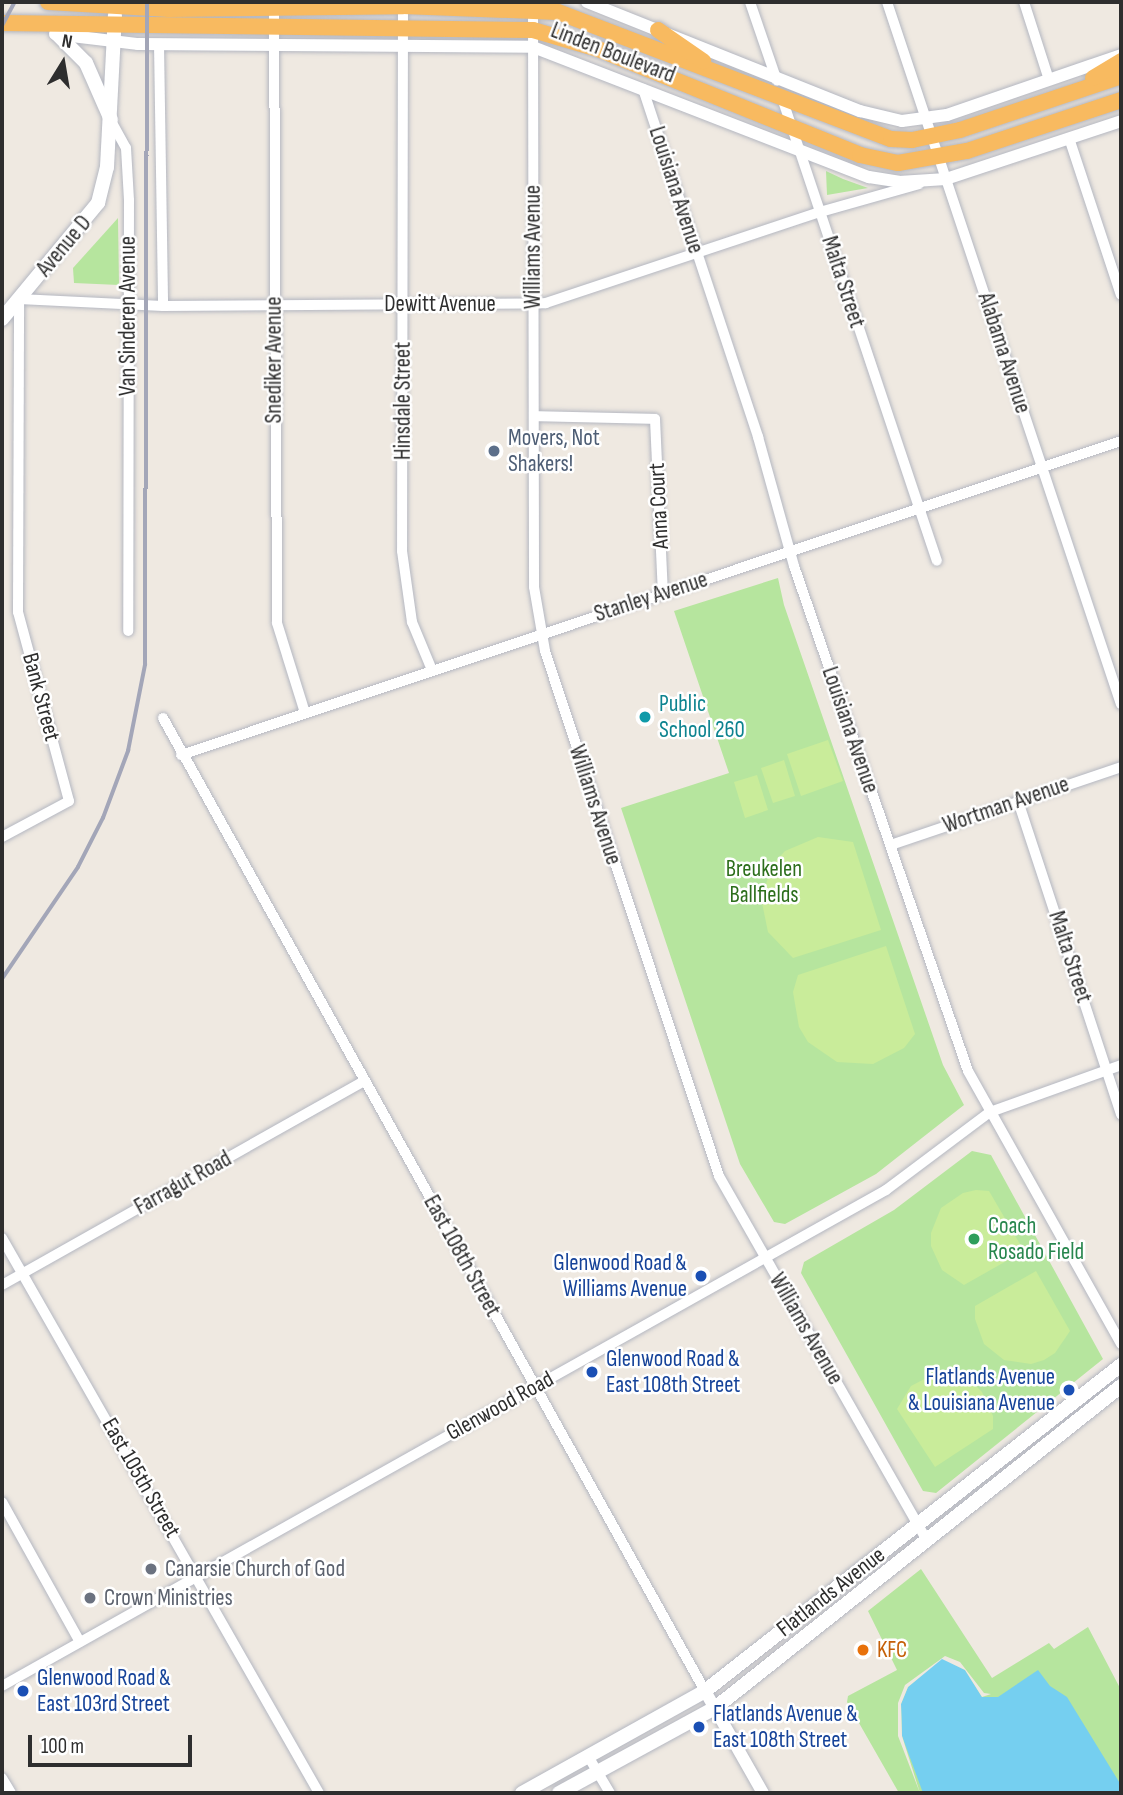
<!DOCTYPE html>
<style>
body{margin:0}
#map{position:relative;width:1123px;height:1795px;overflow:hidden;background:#efe9e1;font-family:"Sofia Sans Condensed",sans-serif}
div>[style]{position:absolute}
.green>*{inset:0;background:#b6e59e}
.pitch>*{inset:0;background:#c9ec9a}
.water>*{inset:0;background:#75cff0}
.pier>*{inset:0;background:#efe9e1}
.roads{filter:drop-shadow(0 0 2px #b4b7c1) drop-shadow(0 0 2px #b4b7c1)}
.minor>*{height:10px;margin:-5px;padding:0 5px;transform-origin:5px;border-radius:5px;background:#fff}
.tertiary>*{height:12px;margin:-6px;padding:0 6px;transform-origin:6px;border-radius:6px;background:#fff}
.secondary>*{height:14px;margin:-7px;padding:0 7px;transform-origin:7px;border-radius:7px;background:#fff}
.trunk>*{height:16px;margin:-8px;padding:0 8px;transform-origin:8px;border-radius:8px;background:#f8ba60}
.rail>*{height:3.5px;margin:-1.75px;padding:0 1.75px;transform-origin:1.75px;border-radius:1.75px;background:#a3a6b8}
.dots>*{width:19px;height:19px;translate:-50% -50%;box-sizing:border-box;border:4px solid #fff;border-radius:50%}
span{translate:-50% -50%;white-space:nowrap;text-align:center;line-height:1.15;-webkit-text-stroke:5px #fff;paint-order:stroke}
.street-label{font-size:23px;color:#2e2e2e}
.service-label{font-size:23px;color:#4e5e75}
.left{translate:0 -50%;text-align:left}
.culture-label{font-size:23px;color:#0d838f}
.park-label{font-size:23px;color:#2c6e1b}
.leisure-label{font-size:23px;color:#27864d}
.transit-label{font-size:23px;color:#164399}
.right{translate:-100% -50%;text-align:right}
.worship-label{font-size:23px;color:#5b616d}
.food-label{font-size:23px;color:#c56008}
.frame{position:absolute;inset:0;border:4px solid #2e2e2e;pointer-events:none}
.north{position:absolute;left:28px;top:28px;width:70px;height:70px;-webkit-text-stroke:5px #fff;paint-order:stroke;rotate:11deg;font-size:19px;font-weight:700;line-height:28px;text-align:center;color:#2e2e2e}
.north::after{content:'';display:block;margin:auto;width:24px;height:32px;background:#2e2e2e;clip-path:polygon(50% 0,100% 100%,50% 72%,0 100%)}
.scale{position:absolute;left:28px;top:1735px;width:164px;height:32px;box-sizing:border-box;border:4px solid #2e2e2e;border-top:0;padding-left:9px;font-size:21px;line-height:24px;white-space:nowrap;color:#2e2e2e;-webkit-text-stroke:5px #fff;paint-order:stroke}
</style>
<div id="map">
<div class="green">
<div style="clip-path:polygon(826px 171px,843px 179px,868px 188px,827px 195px)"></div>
<div style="clip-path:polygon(118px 218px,119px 285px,74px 283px,73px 268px)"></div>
<div style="clip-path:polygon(778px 578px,784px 605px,943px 1065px,964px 1105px,876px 1174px,785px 1224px,774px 1222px,740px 1164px,621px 808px,729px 773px,674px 611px)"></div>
<div style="clip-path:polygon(972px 1151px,991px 1155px,1103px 1359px,936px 1493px,923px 1491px,801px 1273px,804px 1262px,894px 1210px)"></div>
<div style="clip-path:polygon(921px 1569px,992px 1678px,1049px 1643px,1054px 1649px,1088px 1627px,1121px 1690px,1121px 1793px,899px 1793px,847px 1702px,848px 1696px,897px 1670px,868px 1611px)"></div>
</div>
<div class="pitch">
<div style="clip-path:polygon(828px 740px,843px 781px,801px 796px,787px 754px)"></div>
<div style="clip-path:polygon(784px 760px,795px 796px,773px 803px,761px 768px)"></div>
<div style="clip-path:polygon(757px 775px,768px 810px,745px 818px,734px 782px)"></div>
<div style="clip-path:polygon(818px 837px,853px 842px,881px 930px,793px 958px,768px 932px,761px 898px,773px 864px,785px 851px)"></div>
<div style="clip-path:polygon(886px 946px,915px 1034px,904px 1048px,873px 1064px,837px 1062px,808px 1042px,799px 1027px,793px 992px,798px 975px)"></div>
<div style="clip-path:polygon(976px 1190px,989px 1191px,1024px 1251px,964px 1285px,942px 1270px,931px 1246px,931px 1233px,941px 1208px,963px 1193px)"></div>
<div style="clip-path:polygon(1036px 1271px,1070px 1331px,1055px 1353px,1044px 1360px,1031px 1364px,1004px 1360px,984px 1344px,975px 1319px,975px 1306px)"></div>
<div style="clip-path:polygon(934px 1374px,961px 1376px,972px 1382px,982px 1392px,993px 1416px,993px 1429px,935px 1467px,897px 1409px,911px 1386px)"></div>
</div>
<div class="water">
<div style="clip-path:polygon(942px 1658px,965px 1670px,982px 1697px,998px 1697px,1038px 1670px,1050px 1686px,1067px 1697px,1121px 1785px,1121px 1793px,923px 1793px,902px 1736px,901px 1704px,908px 1687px)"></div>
</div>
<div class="pier">
<div style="clip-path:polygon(945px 1656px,960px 1662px,984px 1693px,991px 1694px,982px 1697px,965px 1670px,942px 1659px,908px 1687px,901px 1704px,902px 1736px,920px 1793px,898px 1736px,898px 1703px,905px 1685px)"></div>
</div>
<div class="roads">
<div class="minor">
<div style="left:533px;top:2px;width:585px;rotate:89.9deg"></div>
<div style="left:534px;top:587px;width:65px;rotate:80.2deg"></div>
<div style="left:545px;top:651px;width:553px;rotate:71.66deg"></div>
<div style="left:719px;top:1176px;width:421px;rotate:60.3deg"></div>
<div style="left:750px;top:2px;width:83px;rotate:71.1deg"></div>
<div style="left:887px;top:2px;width:740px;rotate:71.57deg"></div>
<div style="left:1024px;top:2px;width:82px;rotate:72.2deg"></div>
<div style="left:403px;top:3px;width:548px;rotate:90.1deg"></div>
<div style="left:402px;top:551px;width:72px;rotate:82deg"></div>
<div style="left:412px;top:622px;width:52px;rotate:67.4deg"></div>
<div style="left:274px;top:4px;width:619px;rotate:89.72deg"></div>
<div style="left:277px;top:623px;width:94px;rotate:72.7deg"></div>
<div style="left:159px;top:44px;width:262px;rotate:89.1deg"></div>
<div style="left:643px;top:89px;width:367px;rotate:71.7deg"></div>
<div style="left:758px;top:437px;width:134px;rotate:74.4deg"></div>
<div style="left:794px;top:566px;width:534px;rotate:70.99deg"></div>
<div style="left:968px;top:1071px;width:313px;rotate:60.7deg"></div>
<div style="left:781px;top:95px;width:491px;rotate:71.5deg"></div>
<div style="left:111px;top:121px;width:31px;rotate:61deg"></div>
<div style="left:126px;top:148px;width:52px;rotate:86.7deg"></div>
<div style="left:129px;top:200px;width:431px;rotate:90.1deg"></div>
<div style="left:1069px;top:138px;width:165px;rotate:71.7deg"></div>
<div style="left:534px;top:416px;width:121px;rotate:1.4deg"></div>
<div style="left:655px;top:419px;width:174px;rotate:87.4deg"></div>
<div style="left:163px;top:718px;width:1114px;rotate:60.88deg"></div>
<div style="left:181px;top:755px;width:991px;rotate:-18.47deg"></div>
<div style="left:1018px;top:801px;width:330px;rotate:71.8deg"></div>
<div style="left:2px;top:837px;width:76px;rotate:-28.2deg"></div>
<div style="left:69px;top:801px;width:196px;rotate:-105.1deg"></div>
<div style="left:18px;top:612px;width:313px;rotate:-89.8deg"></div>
<div style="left:19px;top:299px;width:144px;rotate:2.8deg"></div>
<div style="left:163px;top:306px;width:383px;rotate:-0.4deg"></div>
<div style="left:546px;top:303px;width:289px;rotate:-18.4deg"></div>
<div style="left:820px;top:212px;width:103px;rotate:-15.8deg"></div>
<div style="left:891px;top:845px;width:243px;rotate:-18.7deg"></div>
<div style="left:2px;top:1238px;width:639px;rotate:60.27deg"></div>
<div style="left:2px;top:1285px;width:416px;rotate:-29.4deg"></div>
<div style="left:2px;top:1502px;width:160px;rotate:60.9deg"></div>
<div style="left:2px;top:1686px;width:1014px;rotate:-29.3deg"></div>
<div style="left:886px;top:1190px;width:130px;rotate:-36.9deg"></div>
<div style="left:990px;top:1112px;width:139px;rotate:-19.7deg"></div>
<div style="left:588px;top:1756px;width:43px;rotate:59.3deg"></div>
<div style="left:2px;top:1778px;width:17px;rotate:59deg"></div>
</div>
<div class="tertiary">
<div style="left:587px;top:2px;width:294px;rotate:21.8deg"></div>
<div style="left:860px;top:111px;width:43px;rotate:13.4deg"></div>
<div style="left:902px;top:121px;width:45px;rotate:-7.6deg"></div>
<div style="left:947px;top:115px;width:184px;rotate:-19deg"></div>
<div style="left:55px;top:34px;width:84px;rotate:6.9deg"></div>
<div style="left:138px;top:44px;width:395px;rotate:0.4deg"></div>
<div style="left:533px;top:47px;width:360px;rotate:21.2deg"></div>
<div style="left:869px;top:177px;width:30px;rotate:9deg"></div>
<div style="left:899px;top:182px;width:47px;rotate:-3.7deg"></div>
<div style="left:946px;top:179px;width:184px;rotate:-18.3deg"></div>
<div style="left:705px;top:1691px;width:117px;rotate:60.4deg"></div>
</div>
<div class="secondary">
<div style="left:57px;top:34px;width:41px;rotate:45deg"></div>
<div style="left:86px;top:63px;width:62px;rotate:66.3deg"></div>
<div style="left:2px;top:319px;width:151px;rotate:-50.4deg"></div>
<div style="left:98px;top:203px;width:37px;rotate:-76deg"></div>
<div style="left:107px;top:167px;width:152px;rotate:-87deg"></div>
<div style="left:522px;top:1793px;width:210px;rotate:-29.1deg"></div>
<div style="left:705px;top:1691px;width:529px;rotate:-38.08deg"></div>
<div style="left:559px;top:1793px;width:178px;rotate:-28.6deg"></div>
<div style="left:715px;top:1708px;width:518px;rotate:-38.42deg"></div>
</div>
<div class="trunk">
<div style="left:48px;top:2px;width:121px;rotate:3.3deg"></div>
<div style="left:169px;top:9px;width:234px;rotate:-0.7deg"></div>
<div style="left:403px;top:6px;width:155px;rotate:2.2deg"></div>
<div style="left:558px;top:12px;width:356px;rotate:20.9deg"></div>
<div style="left:891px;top:139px;width:21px;rotate:3deg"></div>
<div style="left:912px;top:140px;width:49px;rotate:-11.8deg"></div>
<div style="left:960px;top:130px;width:170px;rotate:-18.5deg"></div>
<div style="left:2px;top:23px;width:531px;rotate:0.76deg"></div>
<div style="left:533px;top:30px;width:68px;rotate:16.3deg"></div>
<div style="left:598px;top:49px;width:283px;rotate:22deg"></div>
<div style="left:860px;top:155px;width:39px;rotate:12deg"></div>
<div style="left:898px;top:163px;width:70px;rotate:-9.9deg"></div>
<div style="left:967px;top:151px;width:162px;rotate:-18.3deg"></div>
<div style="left:658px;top:30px;width:55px;rotate:34.6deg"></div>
<div style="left:1093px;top:78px;width:33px;rotate:-31deg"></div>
</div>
</div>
<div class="rail">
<div style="left:2px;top:26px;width:27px;rotate:-62deg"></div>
<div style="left:2px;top:979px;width:135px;rotate:-55.8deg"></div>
<div style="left:78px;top:867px;width:55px;rotate:-63deg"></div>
<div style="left:103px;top:818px;width:72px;rotate:-69.5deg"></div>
<div style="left:128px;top:751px;width:88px;rotate:-78.8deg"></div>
<div style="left:145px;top:665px;width:663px;rotate:-89.83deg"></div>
</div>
<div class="dots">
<div style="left:494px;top:451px;background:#5c6f8a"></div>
<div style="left:645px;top:717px;background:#0f9aa8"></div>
<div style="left:974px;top:1239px;background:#2e9e5b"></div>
<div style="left:701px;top:1276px;background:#1a4fb4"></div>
<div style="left:592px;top:1372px;background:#1a4fb4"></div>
<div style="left:1069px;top:1390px;background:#1a4fb4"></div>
<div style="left:151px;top:1569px;background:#6b7280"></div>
<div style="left:90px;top:1598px;background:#6b7280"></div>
<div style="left:863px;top:1650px;background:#e8710a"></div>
<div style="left:23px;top:1691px;background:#1a4fb4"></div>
<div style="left:699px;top:1727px;background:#1a4fb4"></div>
</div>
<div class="street-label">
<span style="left:613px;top:53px;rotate:21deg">Linden Boulevard</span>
<span style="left:676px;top:190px;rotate:72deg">Louisiana Avenue</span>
<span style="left:64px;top:246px;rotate:-50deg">Avenue D</span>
<span style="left:533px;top:247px;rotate:-90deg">Williams Avenue</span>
<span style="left:843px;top:282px;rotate:72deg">Malta Street</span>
<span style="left:440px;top:304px">Dewitt Avenue</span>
<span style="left:128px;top:316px;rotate:-90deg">Van Sinderen Avenue</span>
<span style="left:1004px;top:353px;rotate:72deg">Alabama Avenue</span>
<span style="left:274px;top:360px;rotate:-90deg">Snediker Avenue</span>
<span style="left:403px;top:401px;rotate:-90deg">Hinsdale Street</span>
<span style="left:659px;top:506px;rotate:-93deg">Anna Court</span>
<span style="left:651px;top:597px;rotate:-18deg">Stanley Avenue</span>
<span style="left:41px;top:697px;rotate:75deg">Bank Street</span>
<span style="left:850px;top:730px;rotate:71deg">Louisiana Avenue</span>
<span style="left:595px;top:805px;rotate:72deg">Williams Avenue</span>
<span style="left:1006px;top:805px;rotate:-19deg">Wortman Avenue</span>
<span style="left:1070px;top:957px;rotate:72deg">Malta Street</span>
<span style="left:183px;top:1183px;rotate:-29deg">Farragut Road</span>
<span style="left:462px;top:1256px;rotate:61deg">East 108th Street</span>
<span style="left:806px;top:1329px;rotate:60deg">Williams Avenue</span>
<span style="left:500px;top:1406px;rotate:-29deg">Glenwood Road</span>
<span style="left:141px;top:1478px;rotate:60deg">East 105th Street</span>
<span style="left:831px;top:1592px;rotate:-38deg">Flatlands Avenue</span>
</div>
<div class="service-label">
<span class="left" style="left:508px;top:451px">Movers, Not<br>Shakers!</span>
</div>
<div class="culture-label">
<span class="left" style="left:659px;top:717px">Public<br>School 260</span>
</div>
<div class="park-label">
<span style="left:764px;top:882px">Breukelen<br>Ballfields</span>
</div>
<div class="leisure-label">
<span class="left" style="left:988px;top:1239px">Coach<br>Rosado Field</span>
</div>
<div class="transit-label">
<span class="right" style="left:687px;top:1276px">Glenwood Road &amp;<br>Williams Avenue</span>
<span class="left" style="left:606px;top:1372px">Glenwood Road &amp;<br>East 108th Street</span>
<span class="right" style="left:1055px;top:1390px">Flatlands Avenue<br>&amp; Louisiana Avenue</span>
<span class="left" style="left:37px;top:1691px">Glenwood Road &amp;<br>East 103rd Street</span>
<span class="left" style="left:713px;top:1727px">Flatlands Avenue &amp;<br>East 108th Street</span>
</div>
<div class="worship-label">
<span class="left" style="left:165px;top:1569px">Canarsie Church of God</span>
<span class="left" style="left:104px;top:1598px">Crown Ministries</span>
</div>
<div class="food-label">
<span class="left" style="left:877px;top:1650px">KFC</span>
</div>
<div class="frame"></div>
<div class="north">N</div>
<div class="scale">100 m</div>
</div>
